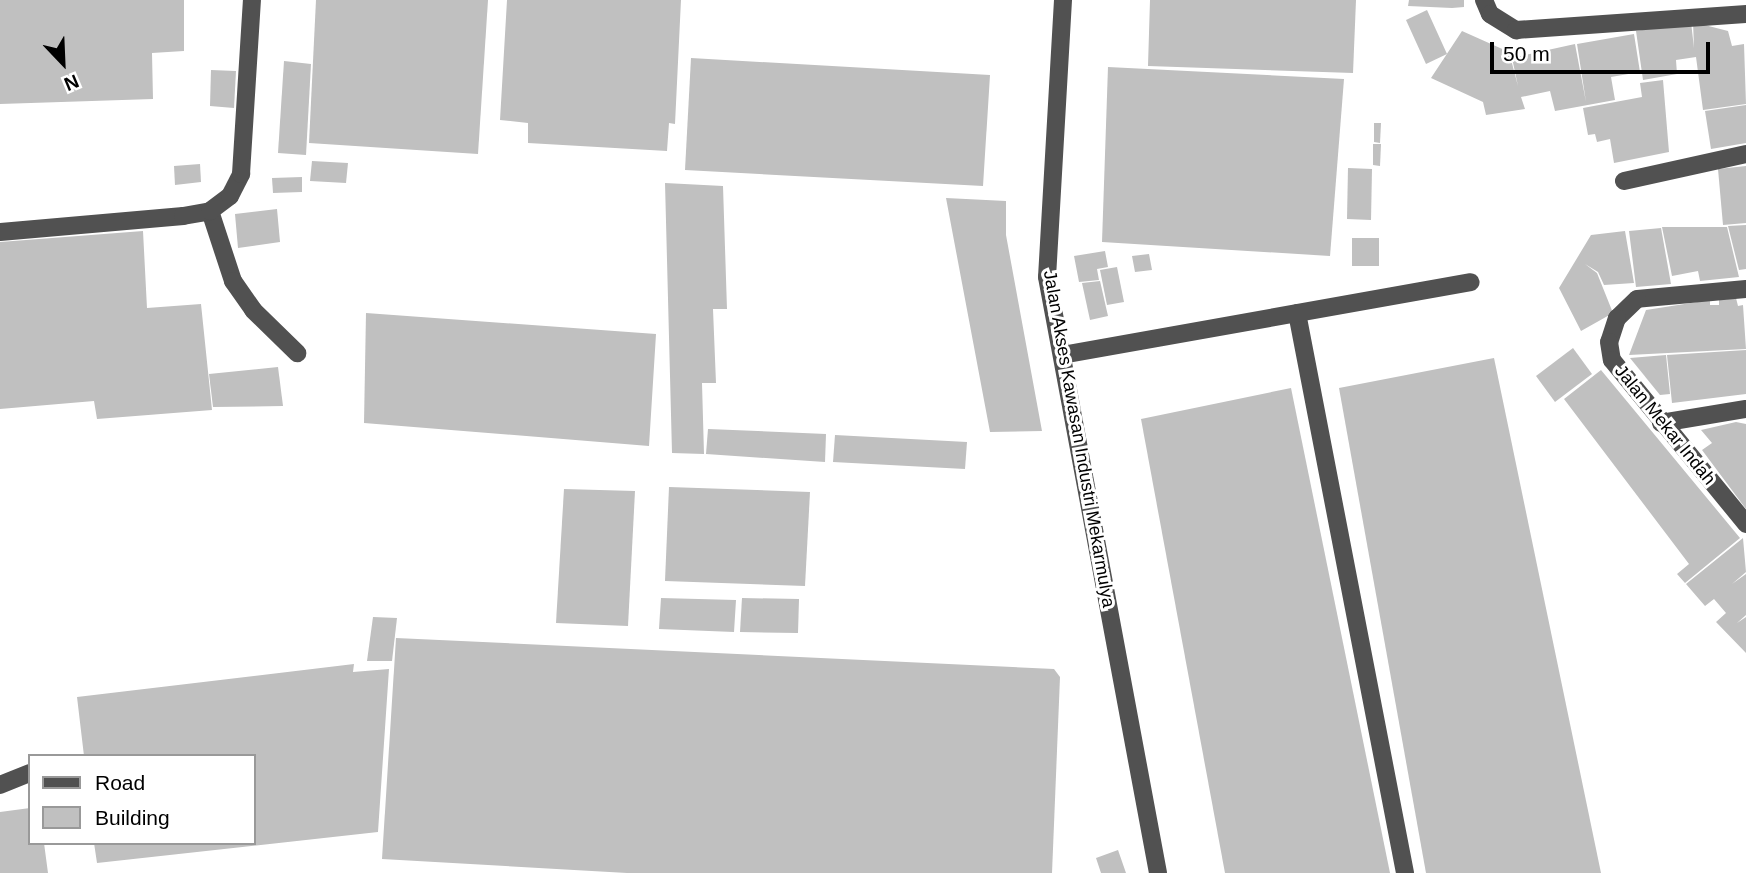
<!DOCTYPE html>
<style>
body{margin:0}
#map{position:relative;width:1746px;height:873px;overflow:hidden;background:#fff;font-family:Helvetica,sans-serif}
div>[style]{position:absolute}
.building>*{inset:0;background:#c0c0c0}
.minor>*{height:18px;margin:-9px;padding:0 9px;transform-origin:9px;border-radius:9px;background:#515151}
span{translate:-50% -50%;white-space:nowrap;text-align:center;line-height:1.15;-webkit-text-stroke:6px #fff;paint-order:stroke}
.street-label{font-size:18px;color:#000}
.legend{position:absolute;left:28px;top:754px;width:228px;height:91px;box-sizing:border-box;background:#fff;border:2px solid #999;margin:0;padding:9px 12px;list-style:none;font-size:21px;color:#000}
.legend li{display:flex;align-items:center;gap:14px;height:35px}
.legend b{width:35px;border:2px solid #999}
.north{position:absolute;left:28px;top:28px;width:70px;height:70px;-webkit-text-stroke:5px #fff;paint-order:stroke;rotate:157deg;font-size:19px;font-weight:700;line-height:28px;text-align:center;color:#000}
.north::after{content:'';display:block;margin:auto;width:24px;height:32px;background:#000;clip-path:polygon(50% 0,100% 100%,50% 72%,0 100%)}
.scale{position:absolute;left:1490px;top:42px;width:220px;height:32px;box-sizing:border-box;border:4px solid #000;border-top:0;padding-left:9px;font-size:21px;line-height:24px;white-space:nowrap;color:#000;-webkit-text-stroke:5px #fff;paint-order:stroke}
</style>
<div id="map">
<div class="building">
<div style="clip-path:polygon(0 0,184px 0,184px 51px,152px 53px,153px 99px,0 104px)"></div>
<div style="clip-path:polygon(316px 0,488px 0,478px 154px,309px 143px)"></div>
<div style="clip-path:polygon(507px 0,681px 0,675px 124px,669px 123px,667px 151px,528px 143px,528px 123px,500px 120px)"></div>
<div style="clip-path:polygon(1150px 0,1356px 0,1353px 73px,1148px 66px)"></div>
<div style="clip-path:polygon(1409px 0,1464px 0,1464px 7px,1452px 8px,1408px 6px)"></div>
<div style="clip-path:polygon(1427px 10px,1447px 54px,1426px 64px,1406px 20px)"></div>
<div style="clip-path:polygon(1691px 22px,1694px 48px,1693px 22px,1728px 31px,1732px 46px,1744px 44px,1746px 104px,1703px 110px,1696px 57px,1676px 60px,1677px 74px,1643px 80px,1636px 31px)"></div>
<div style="clip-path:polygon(1462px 31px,1509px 52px,1518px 86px,1512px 58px,1575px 44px,1586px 102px,1577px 44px,1634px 34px,1640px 72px,1611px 77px,1615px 100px,1555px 111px,1550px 91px,1521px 97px,1525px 109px,1486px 115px,1483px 102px,1431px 78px)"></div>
<div style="clip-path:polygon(691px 58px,990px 75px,983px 186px,685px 170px)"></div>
<div style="clip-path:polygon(284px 61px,311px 64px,306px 155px,278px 153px)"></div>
<div style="clip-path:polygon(1108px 67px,1344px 79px,1330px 256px,1102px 242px)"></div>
<div style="clip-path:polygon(211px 70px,236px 71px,234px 108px,210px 106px)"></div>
<div style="clip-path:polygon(1663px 80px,1669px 152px,1614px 163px,1610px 139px,1597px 142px,1595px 134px,1588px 135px,1583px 108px,1642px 97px,1640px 83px)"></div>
<div style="clip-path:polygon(1746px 105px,1746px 143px,1711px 149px,1705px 111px)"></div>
<div style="clip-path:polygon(1374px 123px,1381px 123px,1380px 143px,1374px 142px)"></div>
<div style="clip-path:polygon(1373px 144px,1381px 144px,1380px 166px,1373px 165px)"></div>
<div style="clip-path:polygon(312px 161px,348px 163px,346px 183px,310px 181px)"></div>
<div style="clip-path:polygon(200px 164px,201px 182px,175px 185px,174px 166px)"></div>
<div style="clip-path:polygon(1746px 166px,1746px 223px,1723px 225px,1718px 169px)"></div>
<div style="clip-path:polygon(1348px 168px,1372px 169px,1371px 220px,1347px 219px)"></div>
<div style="clip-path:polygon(302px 177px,302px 192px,273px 193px,272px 178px)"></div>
<div style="clip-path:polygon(665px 183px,723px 186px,727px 309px,713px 309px,716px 383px,702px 383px,704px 454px,672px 453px)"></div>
<div style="clip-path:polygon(946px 198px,1006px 201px,1006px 235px,1042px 431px,990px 432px)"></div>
<div style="clip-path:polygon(277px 209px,280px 242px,238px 248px,235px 214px)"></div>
<div style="clip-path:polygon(1746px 225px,1746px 269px,1739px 270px,1728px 226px)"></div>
<div style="clip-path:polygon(1662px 227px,1727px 227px,1739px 277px,1700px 281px,1698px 271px,1672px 276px)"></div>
<div style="clip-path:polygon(1661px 228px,1671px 284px,1636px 287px,1629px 231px)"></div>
<div style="clip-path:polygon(143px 231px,147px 308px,201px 304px,212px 410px,97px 419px,94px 401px,0 409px,0 242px)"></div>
<div style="clip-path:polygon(1625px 231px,1634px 283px,1604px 285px,1598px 272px,1585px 264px,1597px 273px,1613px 313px,1581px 331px,1559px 288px,1591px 235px)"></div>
<div style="clip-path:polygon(1352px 238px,1379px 238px,1379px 266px,1352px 266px)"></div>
<div style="clip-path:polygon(1105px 251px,1108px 267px,1097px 269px,1099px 280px,1079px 282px,1074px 256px)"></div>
<div style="clip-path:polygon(1149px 254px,1152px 270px,1135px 272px,1132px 256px)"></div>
<div style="clip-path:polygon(1117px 267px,1124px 302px,1107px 305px,1100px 270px)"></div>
<div style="clip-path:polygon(1100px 281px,1108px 316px,1090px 320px,1082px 283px)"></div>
<div style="clip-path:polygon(1736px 298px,1738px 306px,1743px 305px,1746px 349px,1629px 355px,1646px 310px,1710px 300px,1710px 305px,1719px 305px,1719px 300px)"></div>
<div style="clip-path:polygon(366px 313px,656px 334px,649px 446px,364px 423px)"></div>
<div style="clip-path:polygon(1573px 348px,1592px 374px,1555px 402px,1536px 376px)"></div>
<div style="clip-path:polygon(1746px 350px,1746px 394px,1672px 403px,1667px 355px)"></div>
<div style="clip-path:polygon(1666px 355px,1670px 394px,1660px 395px,1630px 358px)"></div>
<div style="clip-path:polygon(1494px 358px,1601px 873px,1426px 873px,1339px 388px)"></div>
<div style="clip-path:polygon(278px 367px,283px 406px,213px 407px,209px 374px)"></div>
<div style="clip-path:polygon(1601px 370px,1740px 538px,1685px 583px,1677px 574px,1689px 564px,1564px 399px)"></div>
<div style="clip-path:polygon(1291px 388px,1390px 873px,1225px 873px,1141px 419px)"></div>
<div style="clip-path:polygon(1736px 422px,1746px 424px,1746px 509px,1702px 450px,1712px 443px,1701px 430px)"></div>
<div style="clip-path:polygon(708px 429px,826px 434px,825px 462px,706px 454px)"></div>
<div style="clip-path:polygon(835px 435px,967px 442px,965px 469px,833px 462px)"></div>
<div style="clip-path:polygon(669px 487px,810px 492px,805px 586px,665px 581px)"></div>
<div style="clip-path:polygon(564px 489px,635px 491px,628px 626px,556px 623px)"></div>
<div style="clip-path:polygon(1743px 538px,1746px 572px,1732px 584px,1746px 574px,1746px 615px,1737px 623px,1746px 617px,1746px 653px,1716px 622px,1726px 613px,1714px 599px,1705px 606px,1686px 584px)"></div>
<div style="clip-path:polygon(661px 598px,736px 600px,734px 632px,659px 629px)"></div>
<div style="clip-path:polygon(742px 598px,799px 599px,798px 633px,740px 632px)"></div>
<div style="clip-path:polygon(373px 617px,397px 618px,392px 661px,367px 661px)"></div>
<div style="clip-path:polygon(396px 638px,1054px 669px,1060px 677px,1052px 873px,627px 873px,382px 859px)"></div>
<div style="clip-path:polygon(354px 664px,353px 672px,389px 669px,378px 832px,97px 863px,94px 843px,254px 843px,254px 756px,84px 756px,77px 697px)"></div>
<div style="clip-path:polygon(30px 808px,30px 843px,44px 843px,48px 873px,0 873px,0 812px)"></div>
<div style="clip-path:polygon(1118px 850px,1126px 873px,1101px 873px,1096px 858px)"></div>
</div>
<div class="minor">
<div style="left:1063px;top:0;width:277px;rotate:93.3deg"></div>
<div style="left:1047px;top:277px;width:606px;rotate:79.45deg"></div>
<div style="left:1484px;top:0;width:15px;rotate:67deg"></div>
<div style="left:1490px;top:14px;width:31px;rotate:32deg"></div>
<div style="left:1516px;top:30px;width:231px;rotate:-4deg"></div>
<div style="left:1624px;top:181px;width:125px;rotate:-12.5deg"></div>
<div style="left:210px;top:211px;width:74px;rotate:71.8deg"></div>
<div style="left:233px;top:281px;width:35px;rotate:55deg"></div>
<div style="left:253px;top:310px;width:62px;rotate:44.3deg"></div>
<div style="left:0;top:232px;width:184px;rotate:-5deg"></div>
<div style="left:183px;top:216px;width:27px;rotate:-10deg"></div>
<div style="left:210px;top:211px;width:25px;rotate:-37deg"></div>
<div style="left:230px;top:196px;width:25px;rotate:-63deg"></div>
<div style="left:241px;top:174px;width:174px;rotate:-86.4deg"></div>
<div style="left:1746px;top:289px;width:109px;rotate:174.8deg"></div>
<div style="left:1637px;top:299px;width:28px;rotate:136deg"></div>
<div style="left:1617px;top:318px;width:25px;rotate:108deg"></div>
<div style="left:1609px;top:342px;width:18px;rotate:81deg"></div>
<div style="left:1612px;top:360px;width:212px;rotate:50.7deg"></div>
<div style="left:1297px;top:313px;width:570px;rotate:79.08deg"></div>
<div style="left:1062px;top:355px;width:415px;rotate:-10.1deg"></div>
<div style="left:1661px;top:423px;width:86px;rotate:-9.4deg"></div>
<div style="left:0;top:785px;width:32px;rotate:-22deg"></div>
</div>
<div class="street-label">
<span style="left:1665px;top:425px;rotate:51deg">Jalan Mekar Indah</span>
<span style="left:1079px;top:439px;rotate:80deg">Jalan Akses Kawasan Industri Mekarmulya</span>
</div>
<ul class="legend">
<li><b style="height:9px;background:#515151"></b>Road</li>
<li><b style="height:19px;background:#c0c0c0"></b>Building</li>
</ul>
<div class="north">N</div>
<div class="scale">50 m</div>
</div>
